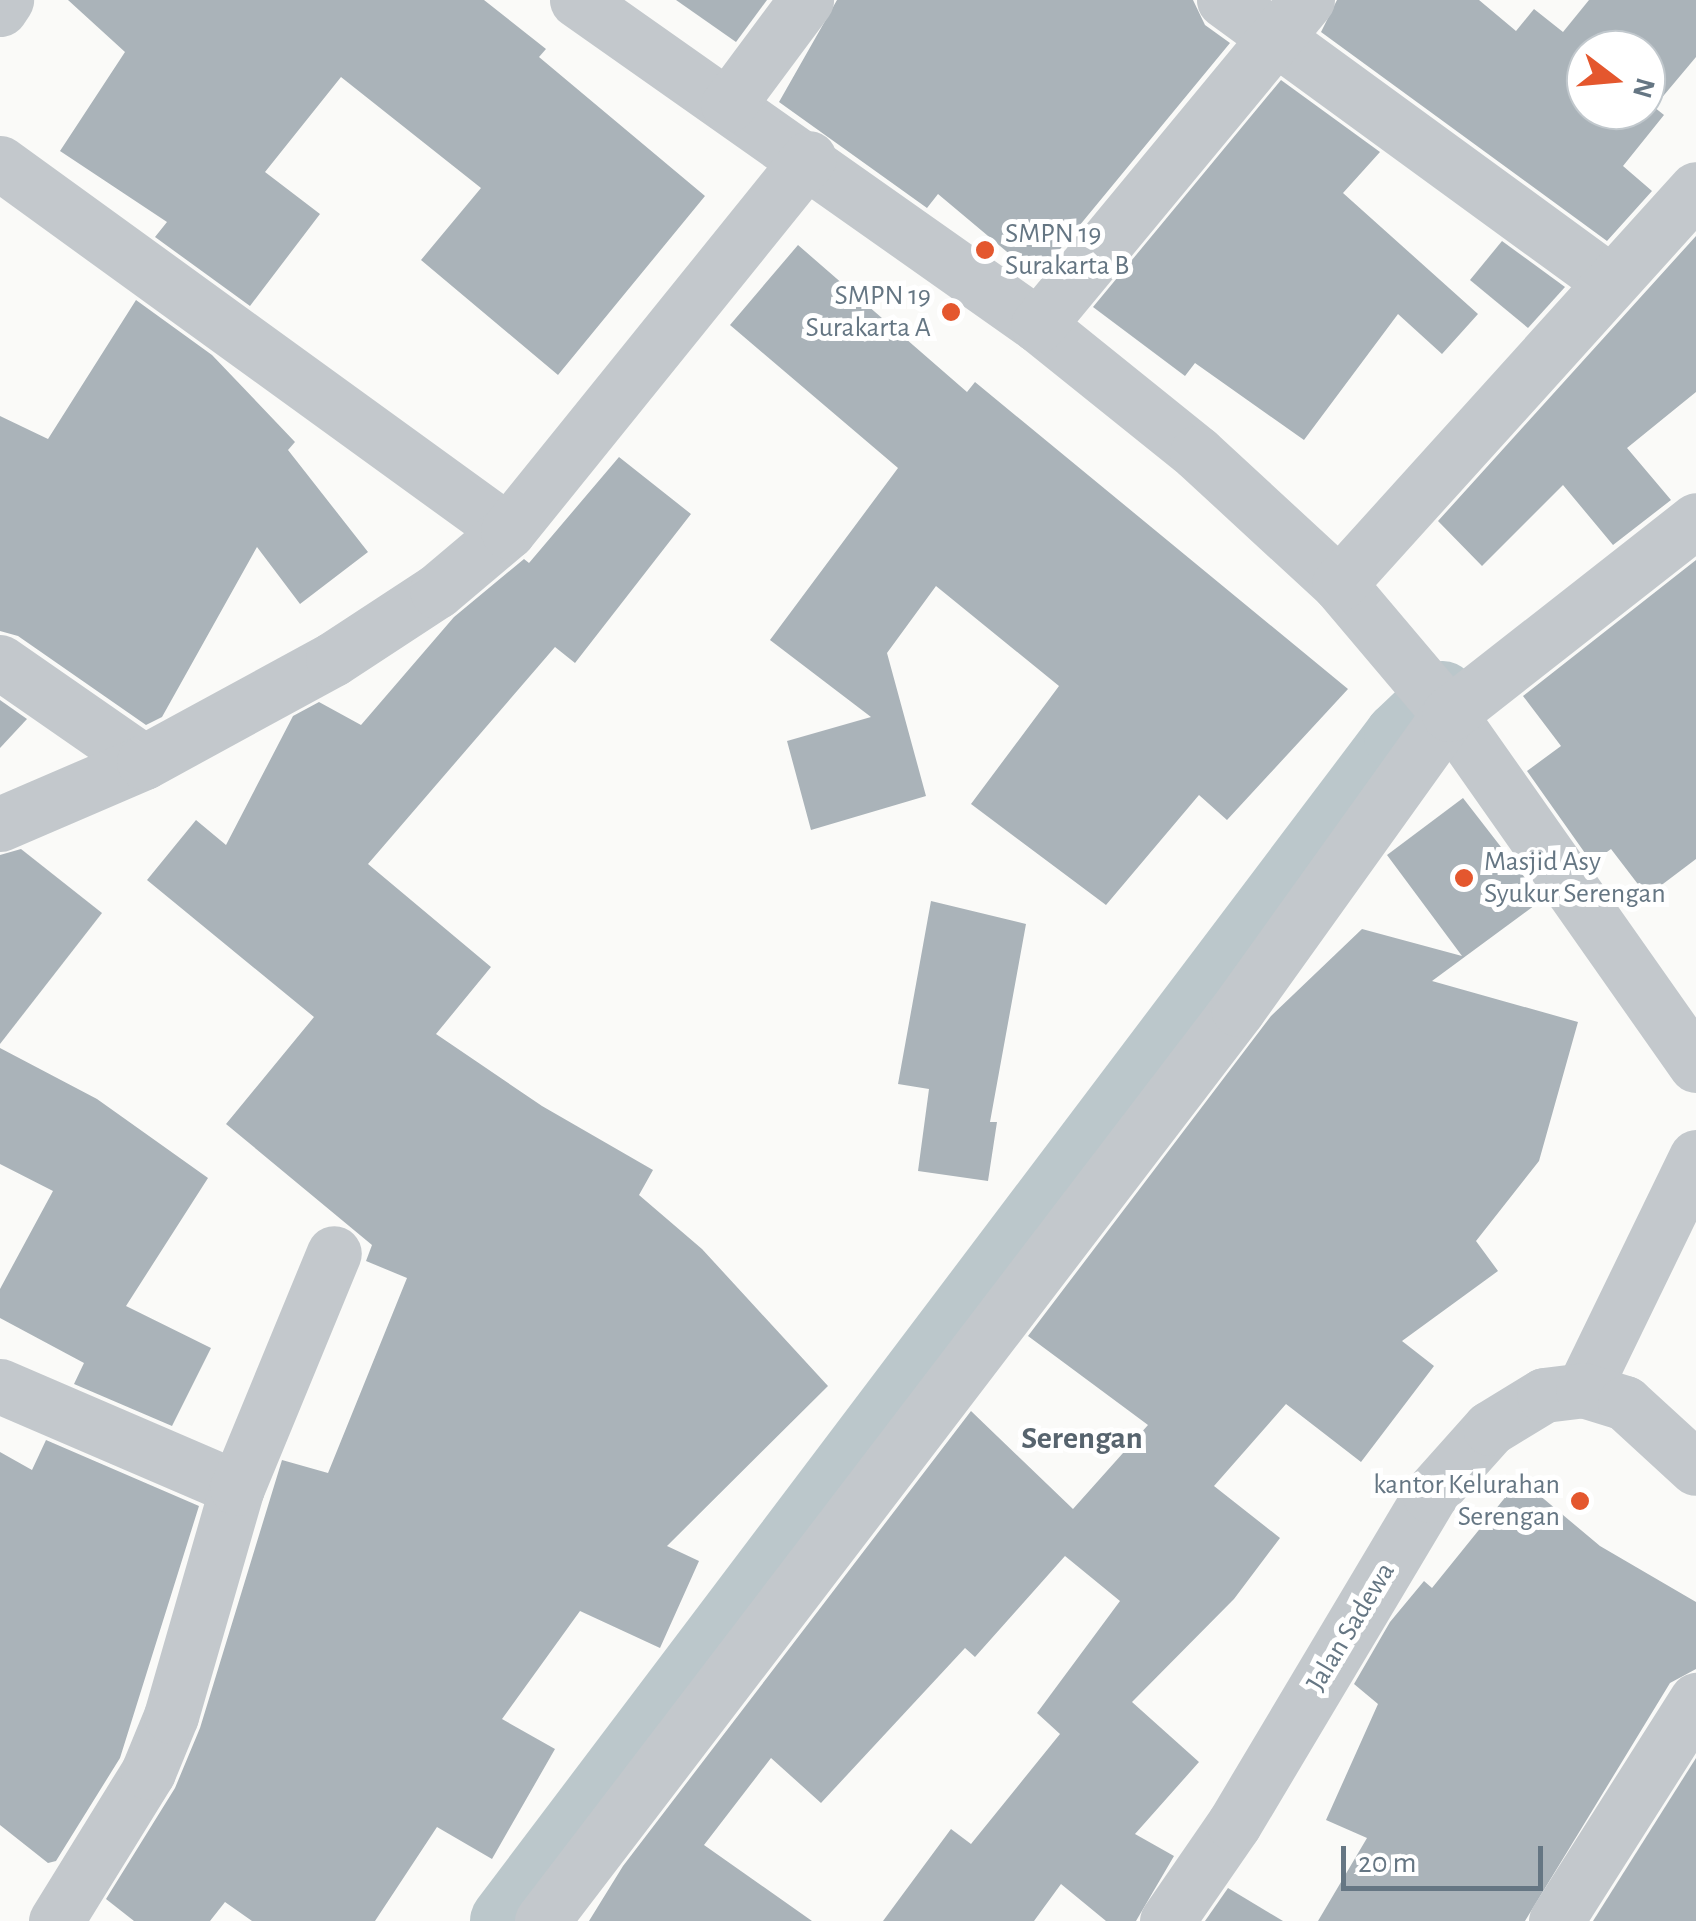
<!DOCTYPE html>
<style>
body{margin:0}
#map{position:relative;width:1696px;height:1921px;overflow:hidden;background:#fafaf8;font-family:"Alegreya Sans",sans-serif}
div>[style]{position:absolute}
.canal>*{height:72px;margin:-36px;padding:0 36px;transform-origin:36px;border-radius:36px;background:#bbc7cb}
.building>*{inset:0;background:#aab3b9}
.minor>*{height:55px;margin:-27.5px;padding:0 27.5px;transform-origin:27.5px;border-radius:27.5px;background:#c3c8cc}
.dots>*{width:28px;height:28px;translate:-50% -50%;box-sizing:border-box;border:5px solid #fff;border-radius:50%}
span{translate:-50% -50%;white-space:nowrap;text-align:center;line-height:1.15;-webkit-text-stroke:10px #fff;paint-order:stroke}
.poi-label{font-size:28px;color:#657683}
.left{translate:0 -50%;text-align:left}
.right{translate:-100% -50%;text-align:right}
.street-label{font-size:28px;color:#657683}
.quarter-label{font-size:32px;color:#57646e;font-weight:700}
.north{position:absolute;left:1566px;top:30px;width:100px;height:100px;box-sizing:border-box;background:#fff;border:2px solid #c1c8cd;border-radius:50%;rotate:106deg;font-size:28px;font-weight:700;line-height:40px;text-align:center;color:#657683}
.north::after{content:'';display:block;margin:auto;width:35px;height:45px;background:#e4572e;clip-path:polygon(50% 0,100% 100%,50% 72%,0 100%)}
.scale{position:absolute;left:1341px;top:1846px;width:202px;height:45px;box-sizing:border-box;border:5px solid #657683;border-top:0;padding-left:12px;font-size:30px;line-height:35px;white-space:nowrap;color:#657683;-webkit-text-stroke:8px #fff;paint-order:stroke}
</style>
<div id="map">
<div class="canal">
<div style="left:506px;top:1921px;width:1484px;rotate:-52.94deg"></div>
<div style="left:1400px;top:737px;width:58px;rotate:-43.6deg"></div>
</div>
<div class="building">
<div style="clip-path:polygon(68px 0,484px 0,546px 49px,539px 57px,705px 196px,558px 375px,421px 260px,481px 188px,341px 77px,265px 172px,320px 214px,250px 306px,155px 237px,167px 222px,60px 151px,125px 52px)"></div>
<div style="clip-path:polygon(676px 0,767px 0,736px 42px)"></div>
<div style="clip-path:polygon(837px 0,1193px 0,1205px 25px,1230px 43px,1037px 277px,938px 194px,927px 208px,779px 102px)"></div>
<div style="clip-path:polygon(evenodd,1337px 0,1479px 0,1516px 31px,1534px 9px,1563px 32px,1589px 0,1696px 0,1696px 57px,1654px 107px,1664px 115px,1623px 166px,1652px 191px,1607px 241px,1321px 32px,1337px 0,1586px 50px,1646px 50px,1646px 110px,1586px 110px,1586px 50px)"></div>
<div style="clip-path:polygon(1281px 80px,1380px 152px,1343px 193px,1478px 314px,1442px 354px,1398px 314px,1304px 440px,1195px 363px,1185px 376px,1093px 307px)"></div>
<div style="clip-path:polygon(1696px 236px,1696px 392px,1627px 448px,1671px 500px,1613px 545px,1563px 485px,1482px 566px,1438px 521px)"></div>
<div style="clip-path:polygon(1502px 241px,1565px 287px,1528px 328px,1470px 280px)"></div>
<div style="clip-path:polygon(798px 245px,967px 392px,975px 382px,1348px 689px,1227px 820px,1199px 795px,1106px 905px,971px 804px,1059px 686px,936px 586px,887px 653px,926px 796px,811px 830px,787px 741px,871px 717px,770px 640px,898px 468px,730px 325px)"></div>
<div style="clip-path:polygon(136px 300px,212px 355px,295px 442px,288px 450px,368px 552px,300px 604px,257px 547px,162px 717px,146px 725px,18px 636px,0 631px,0 416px,48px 439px)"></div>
<div style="clip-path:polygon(619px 457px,691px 514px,575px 663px,555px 647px,368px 864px,491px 967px,436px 1034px,542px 1106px,653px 1170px,639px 1195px,702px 1249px,828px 1386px,667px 1546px,699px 1561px,660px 1648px,580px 1611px,502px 1719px,555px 1749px,492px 1859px,437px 1827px,375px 1921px,252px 1921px,225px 1902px,210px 1921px,134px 1921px,106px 1899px,175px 1788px,200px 1728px,282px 1460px,328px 1473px,407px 1278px,366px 1261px,372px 1245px,226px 1124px,314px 1017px,147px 880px,196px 820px,226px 845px,293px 716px,319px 702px,361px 725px,454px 617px,524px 559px,529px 563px)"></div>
<div style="clip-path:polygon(1696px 560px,1696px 859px,1647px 896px,1611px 849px,1592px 863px,1527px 771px,1561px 746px,1523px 696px)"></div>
<div style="clip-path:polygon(0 700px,27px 719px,0 748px)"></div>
<div style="clip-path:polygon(1463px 798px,1542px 900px,1432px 981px,1578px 1022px,1539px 1161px,1476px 1241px,1498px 1271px,1402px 1341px,1434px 1366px,1361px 1462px,1286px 1404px,1214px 1486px,1280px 1538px,1234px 1599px,1132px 1702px,1199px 1762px,1135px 1834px,1174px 1856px,1136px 1921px,1106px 1921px,1061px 1884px,1034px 1921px,883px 1921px,951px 1829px,971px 1844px,1060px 1734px,1037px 1713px,1120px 1601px,1065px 1556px,975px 1657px,965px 1648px,821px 1803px,771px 1758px,704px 1845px,812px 1921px,589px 1921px,623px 1866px,971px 1411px,1073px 1509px,1148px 1425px,1028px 1336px,1271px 1016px,1362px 929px,1462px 956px,1387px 855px)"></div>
<div style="clip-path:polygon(21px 849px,102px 913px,0 1044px,0 855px)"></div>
<div style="clip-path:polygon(931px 901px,1026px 924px,990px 1122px,997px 1122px,988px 1181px,918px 1171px,929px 1089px,898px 1084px)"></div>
<div style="clip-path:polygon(0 1048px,97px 1099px,208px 1178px,126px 1306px,211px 1348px,172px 1426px,74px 1384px,84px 1363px,0 1318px,0 1289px,53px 1191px,0 1164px)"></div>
<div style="clip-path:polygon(46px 1440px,199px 1506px,120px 1758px,56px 1861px,48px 1863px,0 1825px,0 1452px,32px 1470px)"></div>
<div style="clip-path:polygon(1520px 1479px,1600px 1546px,1696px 1602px,1696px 1669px,1670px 1683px,1525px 1921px,1318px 1921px,1367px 1838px,1326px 1820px,1378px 1704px,1354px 1684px,1390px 1622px,1424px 1581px,1432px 1588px)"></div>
<div style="clip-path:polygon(1696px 1758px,1696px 1921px,1593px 1921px)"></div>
<div style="clip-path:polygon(1228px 1888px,1283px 1921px,1205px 1921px)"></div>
</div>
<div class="minor">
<div style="left:577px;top:0;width:564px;rotate:35.18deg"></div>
<div style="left:1038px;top:325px;width:204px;rotate:38.8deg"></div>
<div style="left:1197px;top:453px;width:193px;rotate:42.7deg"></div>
<div style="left:1339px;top:584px;width:170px;rotate:49.8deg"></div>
<div style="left:1449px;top:714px;width:429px;rotate:54.9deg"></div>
<div style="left:1224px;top:0;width:475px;rotate:36.1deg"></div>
<div style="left:0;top:9px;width:11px;rotate:-56deg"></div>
<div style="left:728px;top:105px;width:131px;rotate:-53.4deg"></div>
<div style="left:0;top:163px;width:627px;rotate:35.92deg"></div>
<div style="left:1038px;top:325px;width:422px;rotate:-50.4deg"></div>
<div style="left:1339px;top:584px;width:532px;rotate:-47.89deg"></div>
<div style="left:0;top:662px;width:175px;rotate:34.8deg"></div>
<div style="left:0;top:824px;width:157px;rotate:-23.3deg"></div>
<div style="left:144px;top:762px;width:215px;rotate:-28.6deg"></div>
<div style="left:333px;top:659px;width:124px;rotate:-33.2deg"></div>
<div style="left:437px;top:591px;width:93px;rotate:-40.2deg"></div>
<div style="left:508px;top:531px;width:479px;rotate:-51.1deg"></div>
<div style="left:0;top:1386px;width:258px;rotate:23.3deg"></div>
<div style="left:1583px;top:1390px;width:259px;rotate:-64.1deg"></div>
<div style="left:56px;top:1921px;width:175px;rotate:-58.3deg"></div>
<div style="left:148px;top:1772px;width:61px;rotate:-67.7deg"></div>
<div style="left:171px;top:1716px;width:237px;rotate:-73.9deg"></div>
<div style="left:237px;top:1488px;width:254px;rotate:-67.6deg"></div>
<div style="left:542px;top:1921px;width:1147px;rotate:-52.65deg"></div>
<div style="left:1238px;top:1009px;width:363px;rotate:-54.4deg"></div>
<div style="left:1449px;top:714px;width:314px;rotate:-38.1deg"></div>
<div style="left:1167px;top:1921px;width:118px;rotate:-55.4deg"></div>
<div style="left:1234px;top:1824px;width:383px;rotate:-59.2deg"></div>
<div style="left:1430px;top:1495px;width:90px;rotate:-48.2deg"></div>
<div style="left:1490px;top:1428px;width:63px;rotate:-31.4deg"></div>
<div style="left:1544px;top:1395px;width:39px;rotate:-7deg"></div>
<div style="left:1583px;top:1390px;width:44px;rotate:17.2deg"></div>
<div style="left:1625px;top:1403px;width:96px;rotate:42.5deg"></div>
<div style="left:1556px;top:1921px;width:262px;rotate:-57.6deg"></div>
</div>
<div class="dots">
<div style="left:985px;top:250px;background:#e4572e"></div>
<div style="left:951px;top:312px;background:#e4572e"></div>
<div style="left:1464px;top:878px;background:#e4572e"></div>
<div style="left:1580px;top:1501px;background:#e4572e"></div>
</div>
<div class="poi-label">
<span class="left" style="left:1005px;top:250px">SMPN 19<br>Surakarta B</span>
<span class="right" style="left:931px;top:312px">SMPN 19<br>Surakarta A</span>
<span class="left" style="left:1484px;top:878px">Masjid Asy<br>Syukur Serengan</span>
<span class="right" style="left:1560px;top:1501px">kantor Kelurahan<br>Serengan</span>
</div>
<div class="street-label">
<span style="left:1351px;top:1627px;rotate:-59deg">Jalan Sadewa</span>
</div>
<div class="quarter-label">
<span style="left:1082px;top:1438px">Serengan</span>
</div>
<div class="north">N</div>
<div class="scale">20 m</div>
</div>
